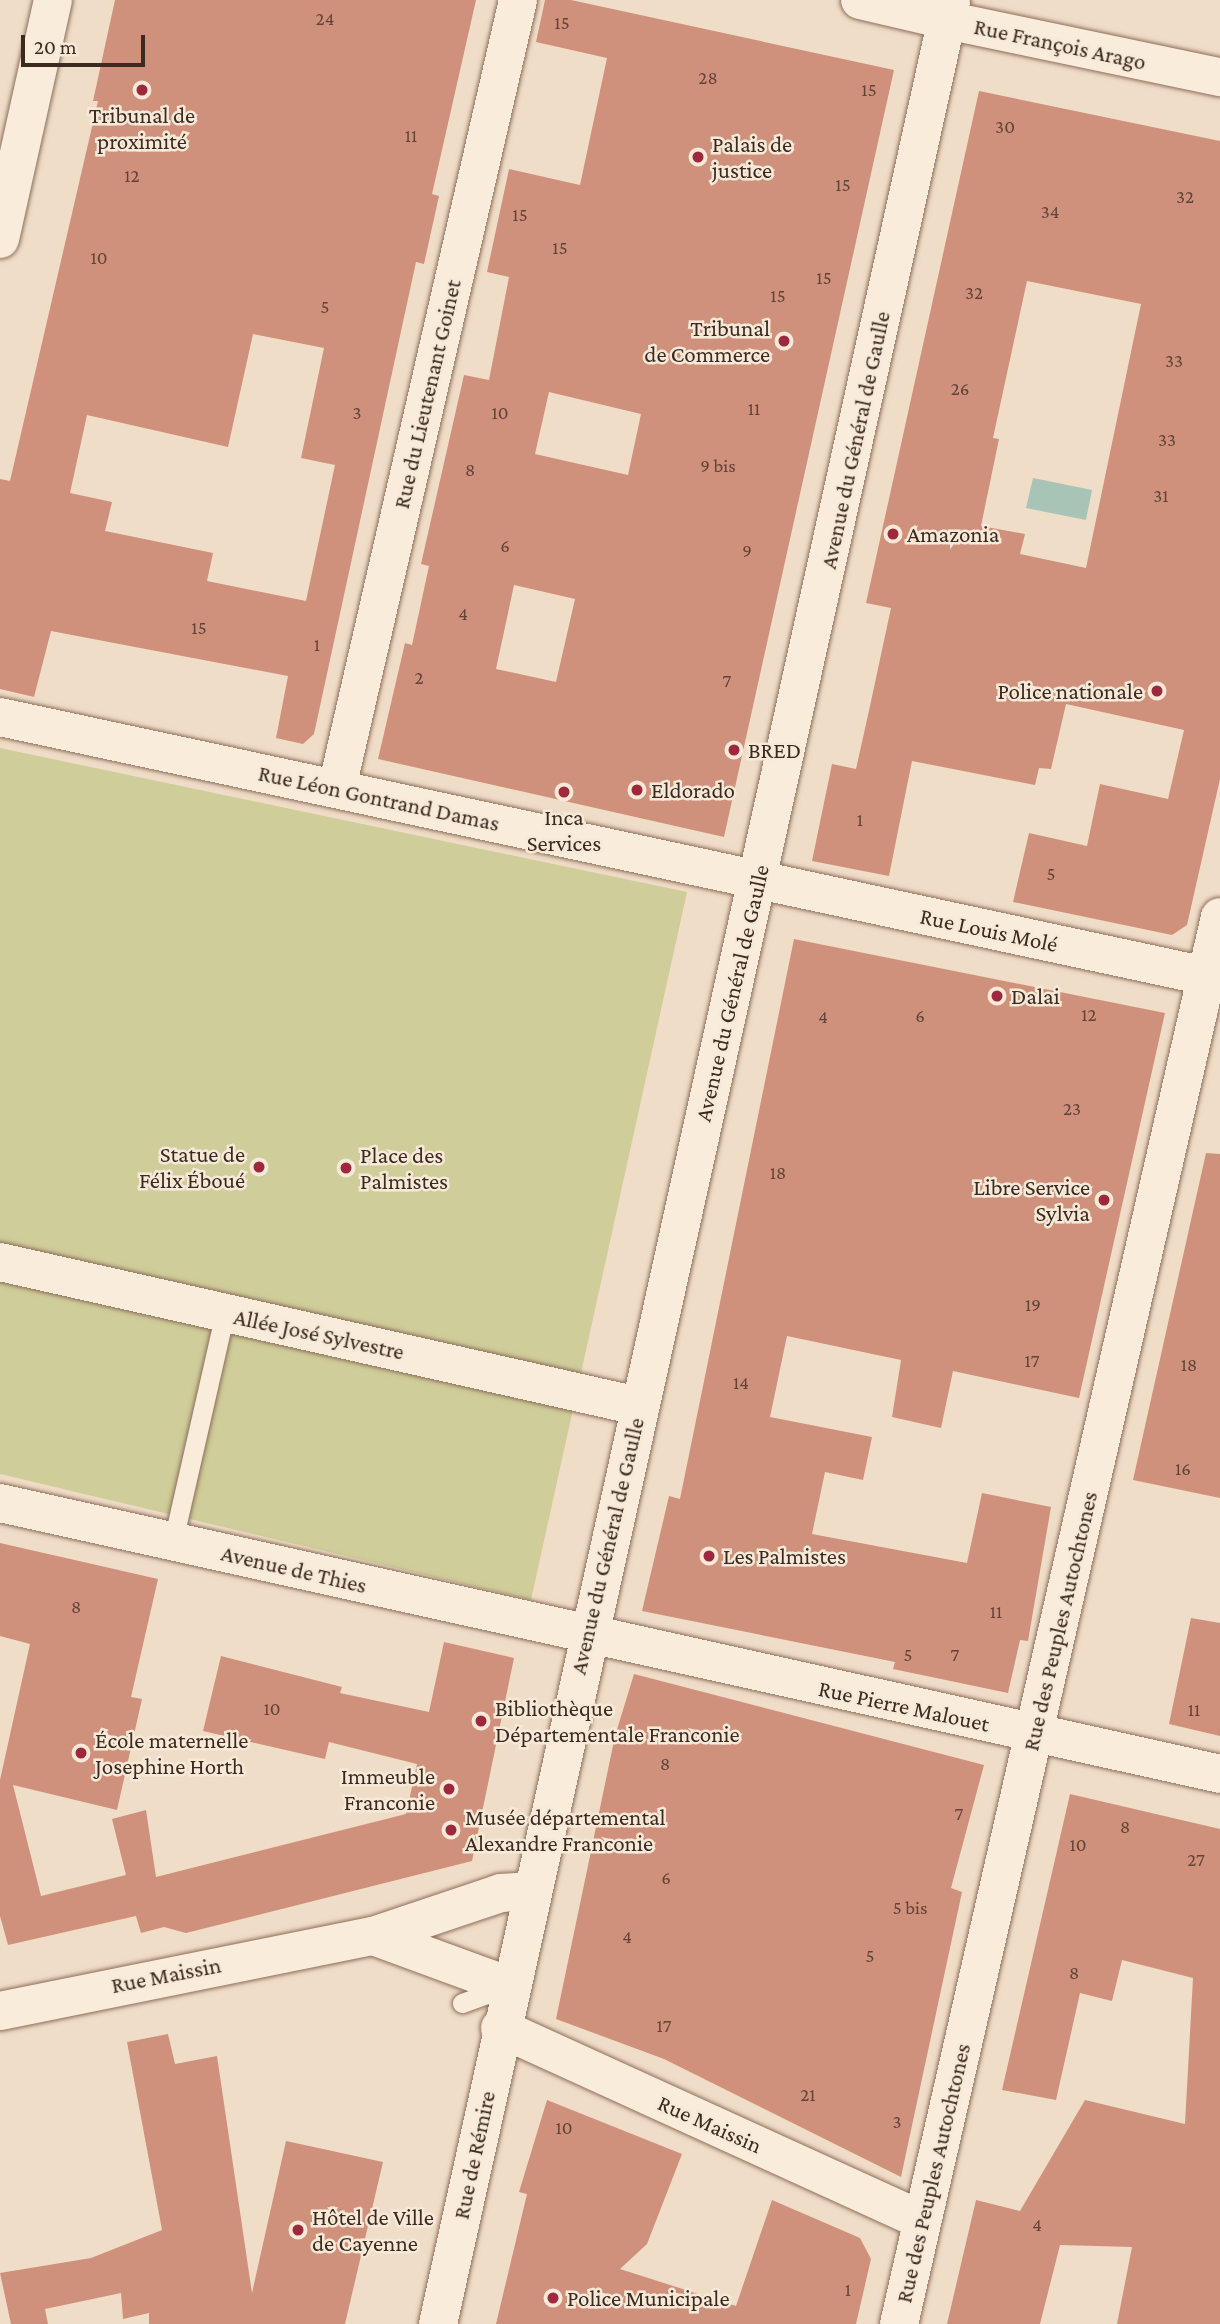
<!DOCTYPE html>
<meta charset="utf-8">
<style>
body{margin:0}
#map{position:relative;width:1220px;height:2324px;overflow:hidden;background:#f0ddc7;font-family:"Crimson Pro",serif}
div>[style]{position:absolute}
.green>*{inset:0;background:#cfcd9a}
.water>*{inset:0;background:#a8c4b7}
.building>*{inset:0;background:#cf917c}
.roads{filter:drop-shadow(0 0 2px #8d6e5b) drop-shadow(0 0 2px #8d6e5b)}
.lane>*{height:19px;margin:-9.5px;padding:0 9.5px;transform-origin:9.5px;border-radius:9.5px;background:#faecdb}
.street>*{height:38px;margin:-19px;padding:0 19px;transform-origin:19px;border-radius:19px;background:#faecdb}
.secondary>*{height:38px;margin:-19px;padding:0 19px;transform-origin:19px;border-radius:19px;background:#faecdb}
.dots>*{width:19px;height:19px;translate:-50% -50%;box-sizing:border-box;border:4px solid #f7e9d7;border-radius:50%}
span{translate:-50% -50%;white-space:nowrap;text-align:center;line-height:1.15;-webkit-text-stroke:5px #f7e9d7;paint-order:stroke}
.number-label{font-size:19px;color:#614337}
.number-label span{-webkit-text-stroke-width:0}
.street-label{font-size:23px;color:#3c2920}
.poi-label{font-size:23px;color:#3c2920}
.left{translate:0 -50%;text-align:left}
.right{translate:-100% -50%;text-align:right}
.scale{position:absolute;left:21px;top:35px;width:124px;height:32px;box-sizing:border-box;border:4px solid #3c2920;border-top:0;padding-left:9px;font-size:21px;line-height:24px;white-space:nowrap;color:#3c2920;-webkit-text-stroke:5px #f7e9d7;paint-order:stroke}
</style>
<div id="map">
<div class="green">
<div style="clip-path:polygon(0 748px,687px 892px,531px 1600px,0 1474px)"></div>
</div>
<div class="water">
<div style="clip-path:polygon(1033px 478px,1092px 490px,1086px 520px,1026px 508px)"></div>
</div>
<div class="building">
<div style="clip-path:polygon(evenodd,115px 0,476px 0,432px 194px,439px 196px,424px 264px,416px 262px,314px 734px,303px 744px,276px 738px,288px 676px,51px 631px,34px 697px,0 689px,0 479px,10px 481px,98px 101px,93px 101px,115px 0,253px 334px,324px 348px,301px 458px,335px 465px,306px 601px,207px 581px,213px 553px,105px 531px,112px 502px,70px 493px,87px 415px,228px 447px,253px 334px)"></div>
<div style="clip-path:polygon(evenodd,545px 0,571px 0,894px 70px,724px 837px,378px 759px,405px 643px,412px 645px,429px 566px,421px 564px,464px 375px,489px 380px,509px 277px,487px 272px,509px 169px,580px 185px,607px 58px,536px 42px,545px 0,549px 392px,641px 414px,628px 475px,535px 454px,549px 392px,545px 0,514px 585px,575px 599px,556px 682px,496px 669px,514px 585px)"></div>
<div style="clip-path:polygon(evenodd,979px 91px,1220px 141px,1220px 779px,1187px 925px,1172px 935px,1013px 902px,1029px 833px,1087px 846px,1100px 784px,1168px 799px,1184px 730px,1066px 704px,1051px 769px,1039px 768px,1035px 785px,912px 761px,889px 876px,812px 861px,832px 764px,856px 769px,870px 706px,891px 608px,866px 603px,979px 91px,1027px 281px,1141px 304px,1086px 568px,1020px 554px,1025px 534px,981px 526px,999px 439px,993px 438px,1027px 281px)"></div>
<div style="clip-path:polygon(794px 939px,1165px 1013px,1079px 1398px,953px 1371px,941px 1428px,892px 1417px,901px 1360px,787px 1336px,770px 1417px,872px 1437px,863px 1480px,825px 1472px,812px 1534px,967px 1563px,982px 1493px,1051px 1507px,1028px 1641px,1020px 1640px,1008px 1693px,893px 1669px,895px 1662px,642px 1611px,669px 1496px,680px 1499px)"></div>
<div style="clip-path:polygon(1206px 1153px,1220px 1154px,1220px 1498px,1133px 1480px)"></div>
<div style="clip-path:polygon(0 1543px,158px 1579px,131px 1697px,142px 1699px,117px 1810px,13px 1785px,41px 1896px,126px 1875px,112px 1819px,146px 1810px,156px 1877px,406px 1814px,417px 1764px,329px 1742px,325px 1759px,203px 1731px,221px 1656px,342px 1687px,340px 1693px,429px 1712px,444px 1642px,514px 1658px,472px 1861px,186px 1933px,164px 1927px,141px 1933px,136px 1916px,8px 1945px,0 1916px,0 1780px,30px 1644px,0 1636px)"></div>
<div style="clip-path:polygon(1191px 1618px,1220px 1623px,1220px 1736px,1169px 1724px)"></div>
<div style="clip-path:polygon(634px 1674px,984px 1765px,951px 1888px,962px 1892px,901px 2177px,664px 2059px,556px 2019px,615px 1736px)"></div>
<div style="clip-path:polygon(1070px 1794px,1220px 1829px,1220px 2324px,1117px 2324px,1132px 2247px,1060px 2245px,1040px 2324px,947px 2324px,976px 2200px,1020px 2211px,1085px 2100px,1185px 2124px,1193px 1978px,1122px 1960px,1112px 2001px,1080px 1993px,1056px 2100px,1002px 2090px)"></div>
<div style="clip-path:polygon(168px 2034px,175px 2064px,217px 2056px,252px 2293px,286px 2141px,383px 2162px,345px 2324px,149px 2324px,149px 2313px,123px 2319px,121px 2293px,45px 2309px,48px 2324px,11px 2324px,0 2273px,91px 2258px,162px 2230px,127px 2042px)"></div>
<div style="clip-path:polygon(547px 2100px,682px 2154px,647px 2244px,620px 2269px,736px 2306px,772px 2200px,860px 2238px,871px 2259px,856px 2324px,496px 2324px,527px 2194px,519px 2192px)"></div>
</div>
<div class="roads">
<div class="lane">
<div style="left:173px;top:1541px;width:234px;rotate:-77.2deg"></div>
<div style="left:462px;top:2003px;width:47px;rotate:-20deg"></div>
</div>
<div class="street">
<div style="left:860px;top:0;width:88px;rotate:13.1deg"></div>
<div style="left:0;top:239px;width:245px;rotate:-77.5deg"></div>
<div style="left:0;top:717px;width:1248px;rotate:12.12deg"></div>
<div style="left:337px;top:788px;width:809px;rotate:-77.06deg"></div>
<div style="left:0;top:1262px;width:654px;rotate:12.72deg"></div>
<div style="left:373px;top:1936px;width:146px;rotate:20.1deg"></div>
<div style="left:0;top:2011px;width:380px;rotate:-11.4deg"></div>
<div style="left:373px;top:1936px;width:135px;rotate:-18.6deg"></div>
<div style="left:501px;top:1893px;width:31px;rotate:-4deg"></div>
<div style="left:500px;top:2028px;width:463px;rotate:24.5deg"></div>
<div style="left:899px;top:2324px;width:1443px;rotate:-77.15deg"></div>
</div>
<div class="secondary">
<div style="left:946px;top:20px;width:280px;rotate:11.8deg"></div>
<div style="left:0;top:1503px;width:1250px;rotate:12.52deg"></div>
<div style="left:438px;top:2324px;width:2380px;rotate:-77.55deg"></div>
</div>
</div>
<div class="dots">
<div style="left:142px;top:90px;background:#9e293d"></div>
<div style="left:698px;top:157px;background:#9e293d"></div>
<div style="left:784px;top:341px;background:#9e293d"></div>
<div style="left:893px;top:534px;background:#9e293d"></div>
<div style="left:1157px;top:691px;background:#9e293d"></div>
<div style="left:734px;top:750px;background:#9e293d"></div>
<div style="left:637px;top:790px;background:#9e293d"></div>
<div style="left:564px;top:792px;background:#9e293d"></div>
<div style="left:997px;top:996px;background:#9e293d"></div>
<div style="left:259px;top:1167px;background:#9e293d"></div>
<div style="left:346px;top:1168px;background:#9e293d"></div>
<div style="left:1104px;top:1200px;background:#9e293d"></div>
<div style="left:709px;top:1556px;background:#9e293d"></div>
<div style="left:481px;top:1721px;background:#9e293d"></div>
<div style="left:81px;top:1753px;background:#9e293d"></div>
<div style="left:449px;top:1789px;background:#9e293d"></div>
<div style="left:451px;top:1830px;background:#9e293d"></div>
<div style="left:298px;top:2230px;background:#9e293d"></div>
<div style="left:553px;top:2298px;background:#9e293d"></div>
</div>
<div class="number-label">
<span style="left:325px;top:19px">24</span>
<span style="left:562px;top:23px">15</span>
<span style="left:708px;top:78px">28</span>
<span style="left:869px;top:90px">15</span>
<span style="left:1005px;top:127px">30</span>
<span style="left:411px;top:136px">11</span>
<span style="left:132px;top:176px">12</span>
<span style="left:843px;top:185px">15</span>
<span style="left:1185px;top:197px">32</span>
<span style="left:1050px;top:212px">34</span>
<span style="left:520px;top:215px">15</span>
<span style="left:560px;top:248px">15</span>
<span style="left:99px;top:258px">10</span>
<span style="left:824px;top:278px">15</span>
<span style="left:974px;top:293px">32</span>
<span style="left:778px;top:296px">15</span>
<span style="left:325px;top:307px">5</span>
<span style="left:1174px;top:361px">33</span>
<span style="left:960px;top:389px">26</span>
<span style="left:754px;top:409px">11</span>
<span style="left:357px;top:413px">3</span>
<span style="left:500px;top:413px">10</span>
<span style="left:1167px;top:440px">33</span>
<span style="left:718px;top:466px">9 bis</span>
<span style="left:470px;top:470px">8</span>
<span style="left:1161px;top:496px">31</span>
<span style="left:505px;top:546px">6</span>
<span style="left:747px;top:551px">9</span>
<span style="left:463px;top:614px">4</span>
<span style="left:199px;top:628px">15</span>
<span style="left:317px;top:645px">1</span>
<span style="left:419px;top:678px">2</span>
<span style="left:727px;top:681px">7</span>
<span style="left:860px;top:820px">1</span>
<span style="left:1051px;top:874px">5</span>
<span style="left:1089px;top:1015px">12</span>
<span style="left:920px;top:1016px">6</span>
<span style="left:823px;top:1017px">4</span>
<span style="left:1072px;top:1109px">23</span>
<span style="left:778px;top:1173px">18</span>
<span style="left:1033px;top:1305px">19</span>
<span style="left:1032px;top:1361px">17</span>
<span style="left:1189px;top:1365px">18</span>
<span style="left:741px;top:1383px">14</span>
<span style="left:1183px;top:1469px">16</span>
<span style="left:76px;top:1607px">8</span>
<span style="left:996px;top:1612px">11</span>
<span style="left:908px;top:1655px">5</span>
<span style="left:955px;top:1655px">7</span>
<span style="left:272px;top:1709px">10</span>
<span style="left:1194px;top:1710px">11</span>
<span style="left:665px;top:1764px">8</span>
<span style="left:959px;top:1814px">7</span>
<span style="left:1125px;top:1827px">8</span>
<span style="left:1078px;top:1845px">10</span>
<span style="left:1196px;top:1860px">27</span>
<span style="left:666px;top:1878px">6</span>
<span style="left:910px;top:1908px">5 bis</span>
<span style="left:627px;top:1937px">4</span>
<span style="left:870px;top:1956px">5</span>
<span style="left:1074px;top:1973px">8</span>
<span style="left:664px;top:2026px">17</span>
<span style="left:808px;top:2095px">21</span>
<span style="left:897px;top:2122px">3</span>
<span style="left:564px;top:2128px">10</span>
<span style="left:1037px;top:2225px">4</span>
<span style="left:848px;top:2290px">1</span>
</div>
<div class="street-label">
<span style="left:1060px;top:44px;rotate:12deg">Rue François Arago</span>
<span style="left:427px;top:394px;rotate:-77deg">Rue du Lieutenant Goinet</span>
<span style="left:855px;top:440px;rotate:-78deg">Avenue du Général de Gaulle</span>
<span style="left:379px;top:798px;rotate:12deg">Rue Léon Gontrand Damas</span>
<span style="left:989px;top:930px;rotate:12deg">Rue Louis Molé</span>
<span style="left:732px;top:993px;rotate:-77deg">Avenue du Général de Gaulle</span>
<span style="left:319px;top:1334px;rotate:12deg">Allée José Sylvestre</span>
<span style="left:607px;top:1546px;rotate:-77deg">Avenue du Général de Gaulle</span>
<span style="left:294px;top:1569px;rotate:13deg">Avenue de Thies</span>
<span style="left:1060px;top:1621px;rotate:-77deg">Rue des Peuples Autochtones</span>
<span style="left:904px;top:1706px;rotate:12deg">Rue Pierre Malouet</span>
<span style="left:166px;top:1975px;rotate:-11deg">Rue Maissin</span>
<span style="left:710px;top:2124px;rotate:24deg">Rue Maissin</span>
<span style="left:474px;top:2155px;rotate:-78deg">Rue de Rémire</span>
<span style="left:933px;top:2173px;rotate:-77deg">Rue des Peuples Autochtones</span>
</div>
<div class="poi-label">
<span style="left:142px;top:128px">Tribunal de<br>proximité</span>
<span class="left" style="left:712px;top:157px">Palais de<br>justice</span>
<span class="right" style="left:770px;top:341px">Tribunal<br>de Commerce</span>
<span class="left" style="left:907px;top:534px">Amazonia</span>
<span class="right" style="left:1143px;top:691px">Police nationale</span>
<span class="left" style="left:748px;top:750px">BRED</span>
<span class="left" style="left:651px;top:790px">Eldorado</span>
<span style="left:564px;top:830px">Inca<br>Services</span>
<span class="left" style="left:1011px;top:996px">Dalai</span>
<span class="right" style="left:245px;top:1167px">Statue de<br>Félix Éboué</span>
<span class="left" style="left:360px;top:1168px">Place des<br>Palmistes</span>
<span class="right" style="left:1090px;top:1200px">Libre Service<br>Sylvia</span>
<span class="left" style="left:723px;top:1556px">Les Palmistes</span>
<span class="left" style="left:495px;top:1721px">Bibliothèque<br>Départementale Franconie</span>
<span class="left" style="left:95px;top:1753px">École maternelle<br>Josephine Horth</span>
<span class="right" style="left:435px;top:1789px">Immeuble<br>Franconie</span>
<span class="left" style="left:465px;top:1830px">Musée départemental<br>Alexandre Franconie</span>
<span class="left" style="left:312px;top:2230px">Hôtel de Ville<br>de Cayenne</span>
<span class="left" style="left:567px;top:2298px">Police Municipale</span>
</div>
<div class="scale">20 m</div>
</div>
